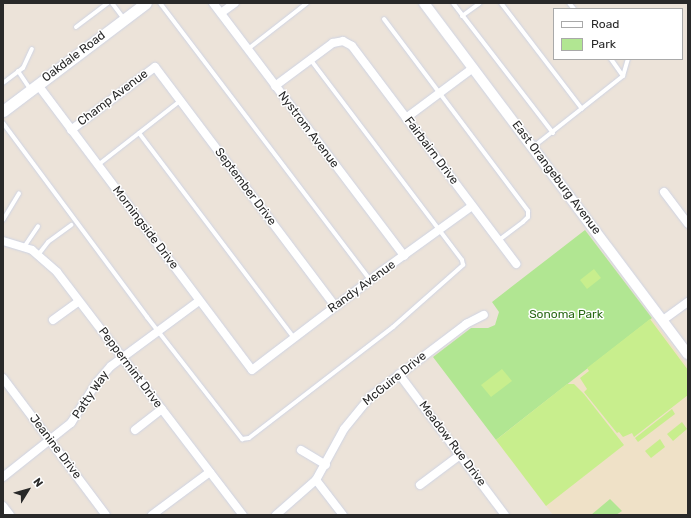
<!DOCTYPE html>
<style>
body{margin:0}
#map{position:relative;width:691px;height:518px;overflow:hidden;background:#ece3d9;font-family:Rubik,sans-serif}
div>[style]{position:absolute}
.education>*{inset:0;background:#efe1c7}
.green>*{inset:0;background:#b1e692}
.pitch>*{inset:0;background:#c8ee8d}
.roads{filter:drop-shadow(0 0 1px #ced3e3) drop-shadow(0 0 1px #ced3e3)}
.service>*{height:4px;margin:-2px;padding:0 2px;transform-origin:2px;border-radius:2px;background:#fff}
.minor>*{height:8px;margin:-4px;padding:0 4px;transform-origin:4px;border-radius:4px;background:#fff}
.tertiary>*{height:10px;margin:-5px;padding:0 5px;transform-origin:5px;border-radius:5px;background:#fff}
.secondary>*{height:11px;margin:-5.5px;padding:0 5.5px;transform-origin:5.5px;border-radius:5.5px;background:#fff}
span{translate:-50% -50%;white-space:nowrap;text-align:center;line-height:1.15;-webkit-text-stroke:3px #fff;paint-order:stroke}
.street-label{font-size:12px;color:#292929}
.park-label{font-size:12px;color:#296915}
.frame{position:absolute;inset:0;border:4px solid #292929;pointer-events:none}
.legend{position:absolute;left:553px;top:8px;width:130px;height:52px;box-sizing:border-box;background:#fff;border:1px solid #a9a9a9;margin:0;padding:5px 7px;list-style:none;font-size:12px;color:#292929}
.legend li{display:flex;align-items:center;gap:8px;height:20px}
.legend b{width:20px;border:1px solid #a9a9a9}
.north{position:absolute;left:8px;top:470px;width:40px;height:40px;-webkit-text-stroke:3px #fff;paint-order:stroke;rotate:53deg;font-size:11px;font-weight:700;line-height:16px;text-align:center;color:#292929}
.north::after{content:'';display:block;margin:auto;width:14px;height:18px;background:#292929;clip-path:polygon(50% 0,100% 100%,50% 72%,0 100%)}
</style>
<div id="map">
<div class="education">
<div style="clip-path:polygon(652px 318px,688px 367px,688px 515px,553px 515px,496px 440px)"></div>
</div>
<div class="green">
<div style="clip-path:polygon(585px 230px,652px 318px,496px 440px,433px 357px,471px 328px,488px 328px,495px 325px,499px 312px,492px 302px)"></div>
<div style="clip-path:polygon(610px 499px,622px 511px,616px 515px,591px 515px)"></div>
</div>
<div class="pitch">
<div style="clip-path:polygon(594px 269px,601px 278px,587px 289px,580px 280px)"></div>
<div style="clip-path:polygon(650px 319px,688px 370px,688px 395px,634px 437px,632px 433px,623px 437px,619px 432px,617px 433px,584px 392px,587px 389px,580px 378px,589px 371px,587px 368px)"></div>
<div style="clip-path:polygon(502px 369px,512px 381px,491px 397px,481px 385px)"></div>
<div style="clip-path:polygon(567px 384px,574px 384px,584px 394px,624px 445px,546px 506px,496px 440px)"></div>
<div style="clip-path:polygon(672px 409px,675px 414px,638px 442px,635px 438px)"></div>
<div style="clip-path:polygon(682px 422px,687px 429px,673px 441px,667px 434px)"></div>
<div style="clip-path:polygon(660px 439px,665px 447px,651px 458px,645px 451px)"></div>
</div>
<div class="roads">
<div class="service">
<div style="left:112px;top:3px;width:20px;rotate:53deg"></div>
<div style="left:160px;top:3px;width:348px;rotate:52.8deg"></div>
<div style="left:453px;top:3px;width:164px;rotate:52.4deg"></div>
<div style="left:501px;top:3px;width:133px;rotate:52.6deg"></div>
<div style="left:569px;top:3px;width:8px;rotate:50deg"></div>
<div style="left:462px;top:16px;width:22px;rotate:-36deg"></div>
<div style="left:384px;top:19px;width:240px;rotate:53.1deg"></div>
<div style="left:528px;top:211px;width:6px;rotate:90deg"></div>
<div style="left:528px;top:217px;width:7px;rotate:135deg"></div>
<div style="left:523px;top:222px;width:31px;rotate:143deg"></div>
<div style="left:76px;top:27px;width:40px;rotate:-37deg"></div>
<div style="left:248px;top:49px;width:75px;rotate:-37.9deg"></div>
<div style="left:611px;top:59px;width:21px;rotate:55deg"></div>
<div style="left:18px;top:71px;width:23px;rotate:56deg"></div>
<div style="left:3px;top:83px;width:25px;rotate:-37deg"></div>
<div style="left:23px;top:68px;width:21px;rotate:-65deg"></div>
<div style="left:3px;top:123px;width:242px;rotate:53.4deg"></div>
<div style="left:147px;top:317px;width:155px;rotate:52.1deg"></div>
<div style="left:242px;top:439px;width:7px;rotate:-8deg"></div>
<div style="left:249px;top:438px;width:182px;rotate:-37.6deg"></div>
<div style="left:393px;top:327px;width:94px;rotate:-41.5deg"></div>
<div style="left:463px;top:265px;width:5px;rotate:-101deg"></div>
<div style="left:462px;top:260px;width:251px;rotate:-127.1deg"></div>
<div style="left:139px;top:133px;width:257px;rotate:52.9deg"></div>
<div style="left:533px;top:147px;width:115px;rotate:-38.3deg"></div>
<div style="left:623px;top:76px;width:18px;rotate:-74deg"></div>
<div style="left:98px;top:165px;width:104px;rotate:-38deg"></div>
<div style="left:3px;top:220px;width:31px;rotate:-59deg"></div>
<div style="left:24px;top:247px;width:25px;rotate:-56deg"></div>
<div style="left:38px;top:255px;width:16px;rotate:-52deg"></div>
<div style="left:48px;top:242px;width:29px;rotate:-36deg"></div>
</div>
<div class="minor">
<div style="left:213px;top:3px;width:317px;rotate:52.9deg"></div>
<div style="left:221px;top:13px;width:17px;rotate:-36deg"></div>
<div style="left:38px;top:85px;width:356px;rotate:53.1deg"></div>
<div style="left:252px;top:370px;width:163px;rotate:-37.3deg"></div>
<div style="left:382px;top:271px;width:111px;rotate:-35.8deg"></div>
<div style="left:275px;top:86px;width:72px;rotate:-36.6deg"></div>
<div style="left:333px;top:43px;width:10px;rotate:-11deg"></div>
<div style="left:343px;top:41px;width:10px;rotate:29deg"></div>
<div style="left:352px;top:46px;width:273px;rotate:53deg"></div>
<div style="left:406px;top:118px;width:84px;rotate:-36.7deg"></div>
<div style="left:71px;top:130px;width:105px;rotate:-36.9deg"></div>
<div style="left:155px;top:67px;width:299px;rotate:53deg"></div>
<div style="left:664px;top:192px;width:40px;rotate:53deg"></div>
<div style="left:3px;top:241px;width:30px;rotate:17deg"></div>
<div style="left:32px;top:250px;width:33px;rotate:41deg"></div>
<div style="left:57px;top:272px;width:306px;rotate:52.6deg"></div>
<div style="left:53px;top:320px;width:32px;rotate:-36deg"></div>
<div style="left:663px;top:320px;width:31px;rotate:-36deg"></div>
<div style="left:399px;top:374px;width:176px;rotate:53.1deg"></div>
<div style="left:3px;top:378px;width:171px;rotate:53.1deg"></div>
<div style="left:135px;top:430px;width:34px;rotate:-38deg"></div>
<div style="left:301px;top:450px;width:29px;rotate:31deg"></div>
<div style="left:3px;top:477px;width:87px;rotate:-38.5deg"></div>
<div style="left:71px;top:423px;width:49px;rotate:-57.6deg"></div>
<div style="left:97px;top:382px;width:21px;rotate:-49deg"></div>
<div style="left:111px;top:366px;width:109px;rotate:-36.5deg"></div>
<div style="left:316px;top:480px;width:44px;rotate:52.4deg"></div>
<div style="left:420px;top:485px;width:50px;rotate:-36.9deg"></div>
<div style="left:3px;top:506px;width:11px;rotate:52deg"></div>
<div style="left:152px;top:515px;width:72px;rotate:-36.6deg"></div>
<div style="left:276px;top:515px;width:53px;rotate:-41.2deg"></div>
<div style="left:316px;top:480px;width:58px;rotate:-61.2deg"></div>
<div style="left:344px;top:429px;width:41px;rotate:-50.9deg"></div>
<div style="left:370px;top:397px;width:121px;rotate:-37.2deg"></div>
<div style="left:466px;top:324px;width:20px;rotate:-27deg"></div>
</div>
<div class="tertiary">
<div style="left:424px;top:3px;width:439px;rotate:53.1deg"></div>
</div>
<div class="secondary">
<div style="left:3px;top:111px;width:179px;rotate:-37.1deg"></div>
</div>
</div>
<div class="street-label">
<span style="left:74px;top:57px;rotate:-37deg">Oakdale Road</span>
<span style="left:113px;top:98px;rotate:-37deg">Champ Avenue</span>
<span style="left:308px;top:130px;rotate:53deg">Nystrom Avenue</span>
<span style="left:431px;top:151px;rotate:53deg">Fairbairn Drive</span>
<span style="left:556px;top:178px;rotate:53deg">East Orangeburg Avenue</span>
<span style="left:245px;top:187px;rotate:53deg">September Drive</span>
<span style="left:145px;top:228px;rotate:53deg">Morningside Drive</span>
<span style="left:362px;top:287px;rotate:-36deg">Randy Avenue</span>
<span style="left:130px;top:368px;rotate:53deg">Peppermint Drive</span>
<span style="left:395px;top:379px;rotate:-39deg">McGuire Drive</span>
<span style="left:91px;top:395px;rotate:-56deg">Patty Way</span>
<span style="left:452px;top:444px;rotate:53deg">Meadow Rue Drive</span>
<span style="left:55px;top:447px;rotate:53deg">Jeanine Drive</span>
</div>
<div class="park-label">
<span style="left:566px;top:315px">Sonoma Park</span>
</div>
<div class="frame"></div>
<ul class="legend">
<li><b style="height:5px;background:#fff"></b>Road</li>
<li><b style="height:11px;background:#b1e692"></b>Park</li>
</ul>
<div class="north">N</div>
</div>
